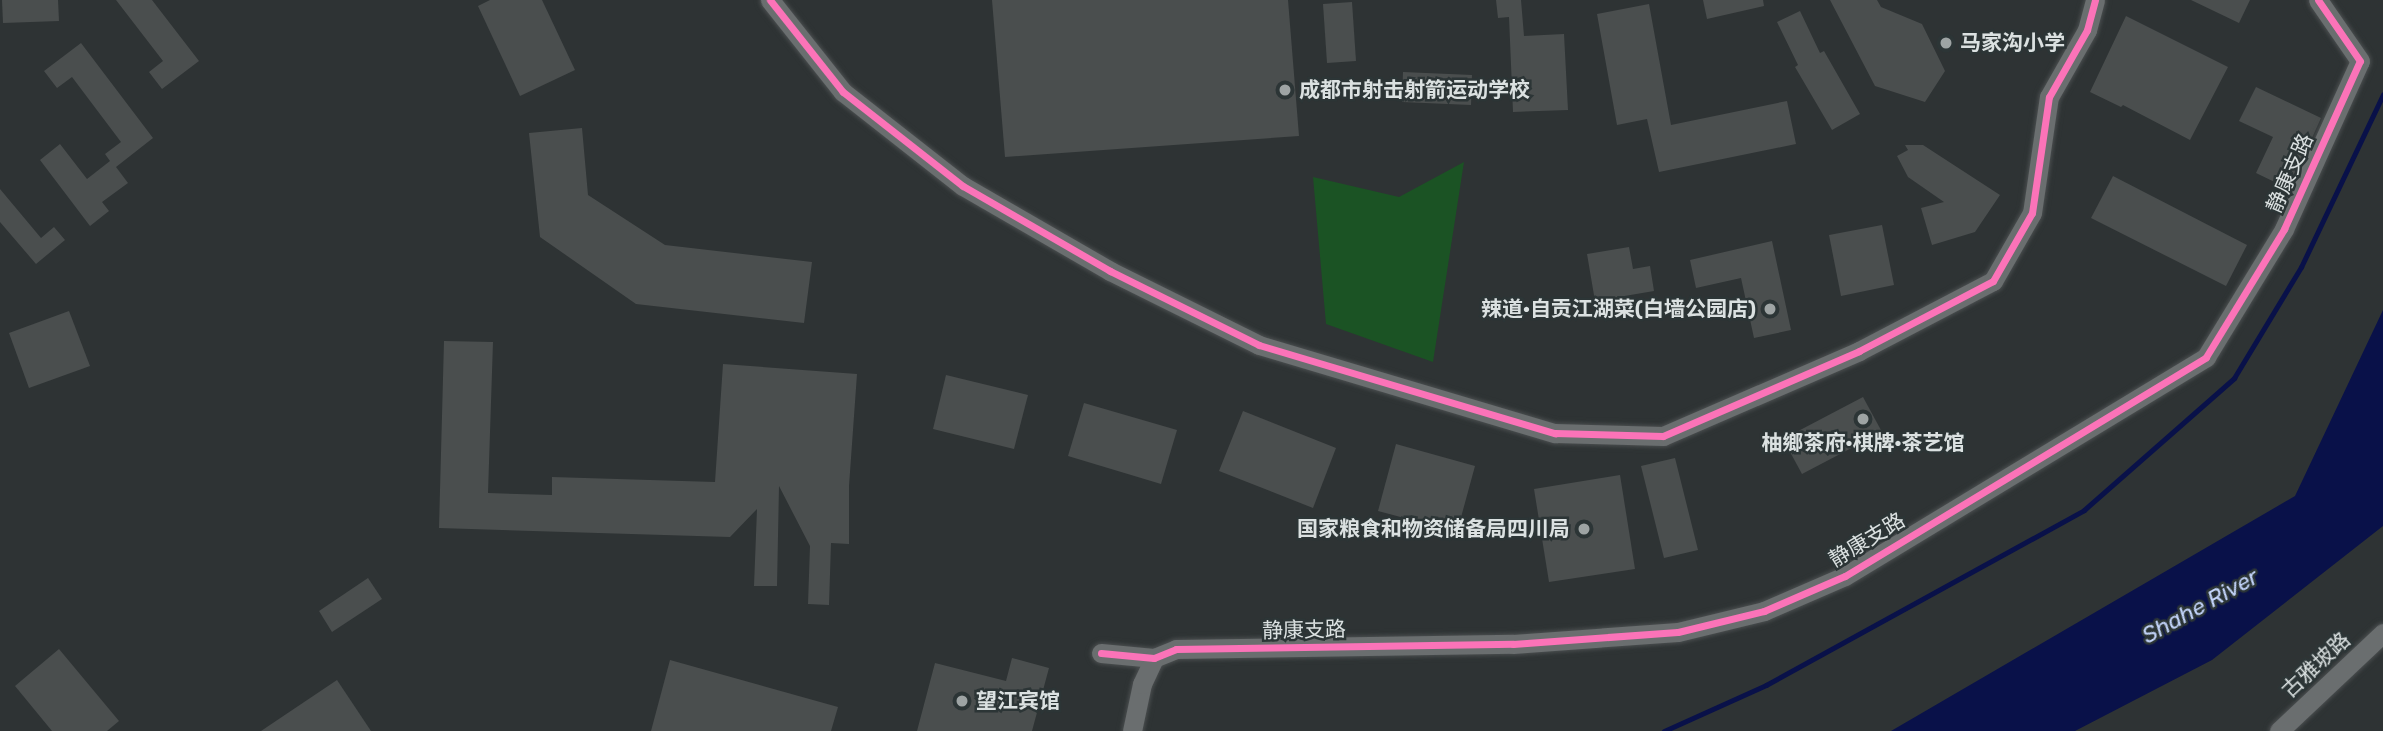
<!DOCTYPE html>
<meta charset="utf-8">
<style>
body{margin:0}
#map{position:relative;width:2383px;height:731px;overflow:hidden;background:#2e3334;font-family:Rubik,"Noto Sans SC",sans-serif}
div>[style]{position:absolute}
.green>*{inset:0;background:#1b5324}
.water>*{inset:0;background:#091149}
.stream>*{height:5px;margin:-2.5px;padding:0 2.5px;transform-origin:2.5px;border-radius:2.5px;background:#091149}
.building>*{inset:0;background:#4a4e4e}
.roads{filter:drop-shadow(0 0 2px #4a4e4f) drop-shadow(0 0 2px #4a4e4f)}
.minor>*{height:19px;margin:-9.5px;padding:0 9.5px;transform-origin:9.5px;border-radius:9.5px;background:#6a6e6f}
.cycleway>*{height:7px;margin:-3.5px;padding:0 3.5px;transform-origin:3.5px;border-radius:3.5px;background:#fb73b8}
.dots>*{width:19px;height:19px;translate:-50% -50%;box-sizing:border-box;border:4px solid #2c3536;border-radius:50%}
span{translate:-50% -50%;white-space:nowrap;text-align:center;line-height:1.15;-webkit-text-stroke:5px #2c3536;paint-order:stroke}
.poi-label{font-size:21px;color:#dbe1e1;font-weight:700}
.left{translate:0 -50%;text-align:left}
.right{translate:-100% -50%;text-align:right}
.street-label{font-size:21px;color:#dbe1e1}
.water-label{font-size:23px;color:#c3d4fa;font-style:italic}
</style>
<div id="map">
<div class="green">
<div style="clip-path:polygon(1464px 162px,1433px 362px,1326px 324px,1313px 177px,1399px 197px)"></div>
</div>
<div class="water">
<div style="clip-path:polygon(2383px 310px,2383px 526px,2212px 660px,2075px 731px,1891px 731px,2295px 496px)"></div>
</div>
<div class="stream">
<div style="left:1664px;top:731px;width:112px;rotate:-24.3deg"></div>
<div style="left:1766px;top:685px;width:363px;rotate:-28.8deg"></div>
<div style="left:2084px;top:510px;width:200px;rotate:-41.3deg"></div>
<div style="left:2234px;top:378px;width:130px;rotate:-58.9deg"></div>
<div style="left:2301px;top:267px;width:191px;rotate:-64.6deg"></div>
</div>
<div class="building">
<div style="clip-path:polygon(2px 0,58px 0,59px 21px,3px 23px)"></div>
<div style="clip-path:polygon(116px 0,152px 0,199px 61px,162px 89px,149px 72px,163px 61px)"></div>
<div style="clip-path:polygon(490px 0,542px 0,575px 70px,520px 96px,478px 6px)"></div>
<div style="clip-path:polygon(992px 0,1288px 0,1299px 136px,1005px 157px)"></div>
<div style="clip-path:polygon(1496px 0,1521px 0,1524px 36px,1564px 34px,1568px 110px,1513px 112px,1509px 17px,1498px 18px)"></div>
<div style="clip-path:polygon(1703px 0,1763px 0,1764px 6px,1707px 19px)"></div>
<div style="clip-path:polygon(1830px 0,1877px 0,1881px 7px,1922px 24px,1945px 71px,1925px 102px,1875px 86px)"></div>
<div style="clip-path:polygon(2191px 0,2250px 0,2239px 23px)"></div>
<div style="clip-path:polygon(1352px 2px,1356px 61px,1327px 63px,1323px 4px)"></div>
<div style="clip-path:polygon(1649px 4px,1671px 125px,1787px 101px,1796px 144px,1659px 172px,1647px 119px,1617px 125px,1597px 14px)"></div>
<div style="clip-path:polygon(1800px 11px,1820px 53px,1824px 51px,1860px 114px,1832px 130px,1795px 67px,1798px 65px,1777px 22px)"></div>
<div style="clip-path:polygon(2126px 16px,2228px 67px,2190px 140px,2123px 105px,2121px 107px,2090px 92px)"></div>
<div style="clip-path:polygon(81px 43px,153px 138px,116px 167px,128px 183px,102px 202px,109px 211px,90px 226px,40px 160px,60px 144px,87px 179px,110px 161px,105px 154px,121px 142px,72px 77px,57px 88px,44px 71px)"></div>
<div style="clip-path:polygon(1403px 72px,1472px 75px,1471px 105px,1402px 102px)"></div>
<div style="clip-path:polygon(2256px 87px,2321px 118px,2289px 189px,2256px 173px,2273px 137px,2239px 121px)"></div>
<div style="clip-path:polygon(582px 128px,588px 195px,665px 245px,812px 262px,804px 323px,636px 304px,540px 237px,529px 133px)"></div>
<div style="clip-path:polygon(1905px 145px,1923px 145px,2000px 195px,1975px 232px,1932px 245px,1921px 208px,1944px 202px,1908px 177px,1897px 156px,1908px 150px)"></div>
<div style="clip-path:polygon(2113px 176px,2247px 245px,2226px 286px,2091px 218px)"></div>
<div style="clip-path:polygon(0 189px,41px 238px,54px 227px,65px 240px,36px 264px,0 222px)"></div>
<div style="clip-path:polygon(1882px 225px,1894px 285px,1841px 296px,1829px 235px)"></div>
<div style="clip-path:polygon(1772px 241px,1791px 330px,1754px 338px,1741px 278px,1696px 288px,1690px 260px)"></div>
<div style="clip-path:polygon(1629px 247px,1633px 269px,1650px 266px,1654px 291px,1595px 301px,1587px 254px)"></div>
<div style="clip-path:polygon(69px 311px,90px 366px,29px 388px,9px 333px)"></div>
<div style="clip-path:polygon(444px 341px,493px 342px,488px 493px,552px 495px,552px 477px,715px 482px,723px 364px,857px 374px,849px 486px,849px 544px,831px 543px,829px 605px,808px 604px,810px 546px,779px 486px,777px 586px,754px 586px,757px 509px,730px 537px,439px 528px)"></div>
<div style="clip-path:polygon(946px 375px,1028px 395px,1014px 449px,933px 429px)"></div>
<div style="clip-path:polygon(1863px 397px,1882px 432px,1802px 474px,1783px 439px)"></div>
<div style="clip-path:polygon(1084px 403px,1177px 430px,1161px 484px,1068px 456px)"></div>
<div style="clip-path:polygon(1243px 411px,1336px 448px,1313px 508px,1219px 471px)"></div>
<div style="clip-path:polygon(1396px 444px,1475px 466px,1457px 532px,1378px 511px)"></div>
<div style="clip-path:polygon(1675px 458px,1698px 550px,1664px 558px,1641px 466px)"></div>
<div style="clip-path:polygon(1620px 475px,1635px 569px,1549px 582px,1534px 489px)"></div>
<div style="clip-path:polygon(368px 578px,382px 599px,332px 632px,319px 611px)"></div>
<div style="clip-path:polygon(59px 649px,119px 721px,107px 731px,52px 731px,15px 686px)"></div>
<div style="clip-path:polygon(1012px 658px,1049px 668px,1032px 731px,917px 731px,935px 663px,1006px 681px)"></div>
<div style="clip-path:polygon(670px 660px,838px 707px,831px 731px,651px 731px)"></div>
<div style="clip-path:polygon(337px 680px,371px 731px,261px 731px)"></div>
</div>
<div class="roads">
<div class="minor">
<div style="left:770px;top:0;width:117px;rotate:51.6deg"></div>
<div style="left:843px;top:92px;width:152px;rotate:38.1deg"></div>
<div style="left:963px;top:186px;width:170px;rotate:30deg"></div>
<div style="left:1110px;top:271px;width:166px;rotate:26.4deg"></div>
<div style="left:1259px;top:345px;width:309px;rotate:16.6deg"></div>
<div style="left:1555px;top:433px;width:108px;rotate:1.6deg"></div>
<div style="left:1663px;top:436px;width:214px;rotate:-23.4deg"></div>
<div style="left:1859px;top:351px;width:151px;rotate:-27.6deg"></div>
<div style="left:1993px;top:281px;width:78px;rotate:-60.2deg"></div>
<div style="left:2032px;top:213px;width:117px;rotate:-81.7deg"></div>
<div style="left:2049px;top:97px;width:77px;rotate:-60.4deg"></div>
<div style="left:2087px;top:30px;width:31px;rotate:-75deg"></div>
<div style="left:1101px;top:653px;width:53px;rotate:5.4deg"></div>
<div style="left:1154px;top:658px;width:24px;rotate:-22deg"></div>
<div style="left:1176px;top:649px;width:337px;rotate:-0.9deg"></div>
<div style="left:1513px;top:644px;width:165px;rotate:-4.2deg"></div>
<div style="left:1678px;top:632px;width:89px;rotate:-13.7deg"></div>
<div style="left:1764px;top:611px;width:88px;rotate:-23.4deg"></div>
<div style="left:1845px;top:576px;width:422px;rotate:-31.2deg"></div>
<div style="left:2206px;top:357px;width:150px;rotate:-58.6deg"></div>
<div style="left:2284px;top:229px;width:184px;rotate:-65.7deg"></div>
<div style="left:2360px;top:61px;width:74px;rotate:-124.5deg"></div>
<div style="left:1132px;top:731px;width:48px;rotate:-78deg"></div>
<div style="left:1142px;top:684px;width:29px;rotate:-65deg"></div>
<div style="left:2279px;top:731px;width:143px;rotate:-43.3deg"></div>
</div>
</div>
<div class="cycleway">
<div style="left:770px;top:0;width:117px;rotate:51.6deg"></div>
<div style="left:843px;top:92px;width:152px;rotate:38.1deg"></div>
<div style="left:963px;top:186px;width:170px;rotate:30deg"></div>
<div style="left:1110px;top:271px;width:166px;rotate:26.4deg"></div>
<div style="left:1259px;top:345px;width:309px;rotate:16.6deg"></div>
<div style="left:1555px;top:433px;width:108px;rotate:1.6deg"></div>
<div style="left:1663px;top:436px;width:214px;rotate:-23.4deg"></div>
<div style="left:1859px;top:351px;width:151px;rotate:-27.6deg"></div>
<div style="left:1993px;top:281px;width:78px;rotate:-60.2deg"></div>
<div style="left:2032px;top:213px;width:117px;rotate:-81.7deg"></div>
<div style="left:2049px;top:97px;width:77px;rotate:-60.4deg"></div>
<div style="left:2087px;top:30px;width:31px;rotate:-75deg"></div>
<div style="left:1101px;top:653px;width:53px;rotate:5.4deg"></div>
<div style="left:1154px;top:658px;width:24px;rotate:-22deg"></div>
<div style="left:1176px;top:649px;width:337px;rotate:-0.9deg"></div>
<div style="left:1513px;top:644px;width:165px;rotate:-4.2deg"></div>
<div style="left:1678px;top:632px;width:89px;rotate:-13.7deg"></div>
<div style="left:1764px;top:611px;width:88px;rotate:-23.4deg"></div>
<div style="left:1845px;top:576px;width:422px;rotate:-31.2deg"></div>
<div style="left:2206px;top:357px;width:150px;rotate:-58.6deg"></div>
<div style="left:2284px;top:229px;width:184px;rotate:-65.7deg"></div>
<div style="left:2360px;top:61px;width:74px;rotate:-124.5deg"></div>
</div>
<div class="dots">
<div style="left:1946px;top:43px;background:#9ea4a4"></div>
<div style="left:1285px;top:90px;background:#9ea4a4"></div>
<div style="left:1770px;top:309px;background:#9ea4a4"></div>
<div style="left:1863px;top:419px;background:#9ea4a4"></div>
<div style="left:1584px;top:529px;background:#9ea4a4"></div>
<div style="left:962px;top:701px;background:#9ea4a4"></div>
</div>
<div class="poi-label">
<span class="left" style="left:1960px;top:43px">马家沟小学</span>
<span class="left" style="left:1299px;top:90px">成都市射击射箭运动学校</span>
<span class="right" style="left:1756px;top:309px">辣道·自贡江湖菜(白墙公园店)</span>
<span style="left:1863px;top:443px">柚鄉茶府·棋牌·茶艺馆</span>
<span class="right" style="left:1570px;top:529px">国家粮食和物资储备局四川局</span>
<span class="left" style="left:976px;top:701px">望江宾馆</span>
</div>
<div class="street-label">
<span style="left:2290px;top:173px;rotate:-66deg">静康支路</span>
<span style="left:1867px;top:540px;rotate:-31deg">静康支路</span>
<span style="left:1304px;top:630px;rotate:-1deg">静康支路</span>
<span style="left:2316px;top:665px;rotate:-43deg">古雅坡路</span>
</div>
<div class="water-label">
<span style="left:2200px;top:606px;rotate:-29deg">Shahe River</span>
</div>
</div>
